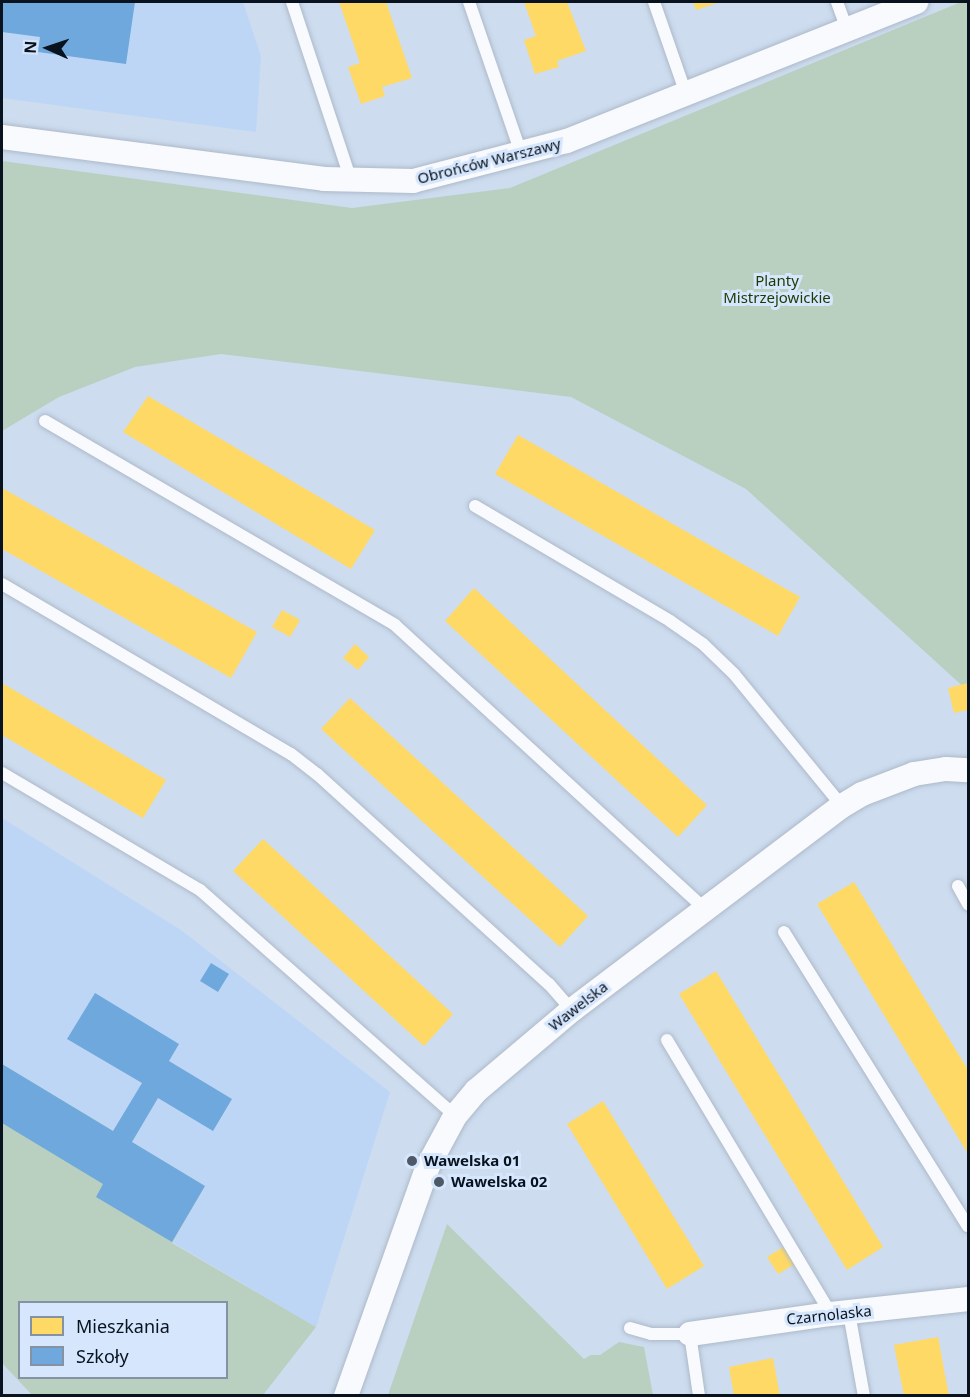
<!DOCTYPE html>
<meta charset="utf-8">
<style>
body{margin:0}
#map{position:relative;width:970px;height:1397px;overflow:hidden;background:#cddcef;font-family:"Noto Sans",sans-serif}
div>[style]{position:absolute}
.built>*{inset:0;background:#bed6f5}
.green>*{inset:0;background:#b9d0c0}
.homes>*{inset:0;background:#ffd966}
.schools>*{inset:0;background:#6fa8dc}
.roads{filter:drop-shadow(0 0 2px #adb9c8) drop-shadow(0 0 2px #adb9c8)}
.service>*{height:12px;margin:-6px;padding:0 6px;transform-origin:6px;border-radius:6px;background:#f8fafd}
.minor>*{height:24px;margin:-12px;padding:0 12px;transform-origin:12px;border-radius:12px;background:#f8fafd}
.dots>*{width:16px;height:16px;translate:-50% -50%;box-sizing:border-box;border:3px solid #d6e6fc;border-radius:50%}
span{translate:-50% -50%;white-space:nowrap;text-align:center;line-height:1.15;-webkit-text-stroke:6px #d6e6fc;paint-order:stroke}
.street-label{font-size:15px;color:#09131f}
.park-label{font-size:15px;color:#193b00}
.poi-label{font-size:15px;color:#09131f;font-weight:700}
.left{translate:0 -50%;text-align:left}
.frame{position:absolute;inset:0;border:3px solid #09131f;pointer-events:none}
.legend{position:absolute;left:18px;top:1301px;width:210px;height:78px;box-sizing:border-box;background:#d6e6fc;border:2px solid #8492a4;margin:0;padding:8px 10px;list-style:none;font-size:18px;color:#09131f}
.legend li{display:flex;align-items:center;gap:12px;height:30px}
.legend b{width:30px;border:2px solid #8492a4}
.north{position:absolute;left:18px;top:18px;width:60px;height:60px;-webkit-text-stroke:4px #d6e6fc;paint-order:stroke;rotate:273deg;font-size:16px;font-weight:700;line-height:24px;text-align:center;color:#09131f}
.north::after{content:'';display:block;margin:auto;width:21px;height:27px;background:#09131f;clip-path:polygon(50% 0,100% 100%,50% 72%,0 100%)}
</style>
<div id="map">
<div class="built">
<div style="clip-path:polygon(2px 2px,243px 2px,261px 56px,256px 132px,2px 98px)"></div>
<div style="clip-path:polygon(2px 818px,181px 930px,390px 1092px,316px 1327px,172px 1242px,205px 1186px,2px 1064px)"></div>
</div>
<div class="green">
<div style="clip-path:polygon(961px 2px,968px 2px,968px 691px,746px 489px,571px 397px,221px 354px,135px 367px,59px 397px,2px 431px,2px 161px,352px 208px,510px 188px)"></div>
<div style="clip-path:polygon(evenodd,2px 1064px,205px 1186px,172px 1243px,316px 1327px,263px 1395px,32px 1395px,2px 1363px,2px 1064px,20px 1302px,226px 1302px,226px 1378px,20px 1378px,20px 1302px)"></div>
<div style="clip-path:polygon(447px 1224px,584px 1359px,591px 1355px,600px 1355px,619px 1342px,644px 1347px,653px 1395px,388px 1395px)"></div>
</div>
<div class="homes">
<div style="clip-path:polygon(339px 2px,386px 2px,412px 78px,382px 87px,385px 96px,361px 104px,348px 67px,360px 63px)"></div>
<div style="clip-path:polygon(524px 2px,567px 2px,586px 51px,557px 61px,559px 67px,535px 74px,524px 40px,536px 36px)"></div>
<div style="clip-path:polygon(693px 2px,721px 2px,696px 10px)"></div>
<div style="clip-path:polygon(148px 396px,375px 530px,351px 569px,123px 432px)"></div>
<div style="clip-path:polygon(518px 435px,800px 597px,778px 636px,495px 474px)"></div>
<div style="clip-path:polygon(2px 488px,257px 632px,231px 678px,2px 549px)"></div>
<div style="clip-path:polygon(474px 588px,707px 805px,678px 837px,445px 621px)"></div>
<div style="clip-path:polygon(282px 610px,300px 620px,290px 637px,272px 627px)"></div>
<div style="clip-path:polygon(355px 644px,369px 657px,358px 670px,343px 658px)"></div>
<div style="clip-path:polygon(2px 683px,166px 780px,143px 818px,2px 735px)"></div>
<div style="clip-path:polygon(968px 683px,968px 710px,954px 713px,948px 688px)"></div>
<div style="clip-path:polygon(350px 698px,588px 916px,560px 947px,321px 729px)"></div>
<div style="clip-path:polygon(263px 839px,453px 1014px,424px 1046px,233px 871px)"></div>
<div style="clip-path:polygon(854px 882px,968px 1070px,968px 1154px,817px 904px)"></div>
<div style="clip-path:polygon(716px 971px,883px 1247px,847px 1270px,679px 994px)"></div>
<div style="clip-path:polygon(603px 1101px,704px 1266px,667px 1289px,567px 1124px)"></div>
<div style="clip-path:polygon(785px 1246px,795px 1264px,778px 1274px,767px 1257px)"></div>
<div style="clip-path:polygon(938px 1337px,949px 1396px,904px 1396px,894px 1345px)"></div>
<div style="clip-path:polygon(773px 1358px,780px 1396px,734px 1396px,729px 1367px)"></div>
</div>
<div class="schools">
<div style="clip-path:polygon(2px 2px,135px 2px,126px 64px,38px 52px,40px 37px,2px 32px)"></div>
<div style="clip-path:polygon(211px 963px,229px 974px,218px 992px,200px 981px)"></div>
<div style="clip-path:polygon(95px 993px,179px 1044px,169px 1061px,232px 1099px,213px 1131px,158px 1098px,132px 1142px,205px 1186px,172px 1242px,96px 1197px,103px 1184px,2px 1123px,2px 1064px,113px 1131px,142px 1083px,67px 1039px)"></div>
</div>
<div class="roads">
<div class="service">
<div style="left:292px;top:2px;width:188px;rotate:71.7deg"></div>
<div style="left:469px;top:2px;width:160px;rotate:71deg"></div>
<div style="left:654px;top:2px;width:97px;rotate:70.8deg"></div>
<div style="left:837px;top:2px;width:29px;rotate:70deg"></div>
<div style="left:45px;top:421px;width:405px;rotate:30.2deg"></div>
<div style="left:395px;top:625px;width:420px;rotate:42.5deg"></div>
<div style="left:475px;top:506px;width:226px;rotate:30.5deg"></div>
<div style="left:670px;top:621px;width:40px;rotate:34.9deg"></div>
<div style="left:703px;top:644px;width:43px;rotate:44.1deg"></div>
<div style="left:734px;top:674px;width:171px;rotate:50.7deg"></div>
<div style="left:2px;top:584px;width:335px;rotate:30.5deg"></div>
<div style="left:291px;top:754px;width:33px;rotate:38deg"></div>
<div style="left:317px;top:774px;width:313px;rotate:42.2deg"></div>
<div style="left:549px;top:984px;width:35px;rotate:49deg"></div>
<div style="left:2px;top:773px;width:230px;rotate:30.6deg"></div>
<div style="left:200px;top:890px;width:341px;rotate:41.5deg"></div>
<div style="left:958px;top:886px;width:21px;rotate:61deg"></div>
<div style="left:784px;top:932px;width:347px;rotate:58deg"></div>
<div style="left:667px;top:1040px;width:319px;rotate:59.1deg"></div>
<div style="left:849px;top:1313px;width:84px;rotate:79.8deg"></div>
<div style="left:630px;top:1328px;width:22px;rotate:16deg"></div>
<div style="left:651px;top:1334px;width:39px"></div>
<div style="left:690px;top:1334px;width:63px;rotate:81.7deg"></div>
</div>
<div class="minor">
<div style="left:2px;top:137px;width:325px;rotate:7.4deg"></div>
<div style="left:324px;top:179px;width:89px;rotate:1.3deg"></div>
<div style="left:413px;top:181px;width:159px;rotate:-14.6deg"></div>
<div style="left:567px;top:141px;width:376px;rotate:-21.7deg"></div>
<div style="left:690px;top:1334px;width:142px;rotate:-8.1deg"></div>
<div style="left:831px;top:1314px;width:138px;rotate:-6.2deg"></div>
<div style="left:346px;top:1396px;width:244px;rotate:-70.4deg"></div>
<div style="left:428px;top:1166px;width:57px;rotate:-61.6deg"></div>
<div style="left:455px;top:1116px;width:33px;rotate:-50deg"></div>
<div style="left:476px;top:1091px;width:126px;rotate:-40.2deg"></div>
<div style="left:572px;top:1010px;width:338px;rotate:-37.1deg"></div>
<div style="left:842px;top:806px;width:23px;rotate:-31deg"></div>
<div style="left:862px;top:794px;width:56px;rotate:-21deg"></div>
<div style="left:914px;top:774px;width:32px;rotate:-9deg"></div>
<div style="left:946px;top:769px;width:22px;rotate:3deg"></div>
</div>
</div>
<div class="dots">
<div style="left:412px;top:1161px;background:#4e5968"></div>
<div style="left:439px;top:1182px;background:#4e5968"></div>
</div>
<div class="street-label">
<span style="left:489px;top:161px;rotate:-14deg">Obrońców Warszawy</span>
<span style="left:578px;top:1006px;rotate:-38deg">Wawelska</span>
<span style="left:829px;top:1315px;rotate:-6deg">Czarnolaska</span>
</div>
<div class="park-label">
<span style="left:777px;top:289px">Planty<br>Mistrzejowickie</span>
</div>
<div class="poi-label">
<span class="left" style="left:424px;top:1161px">Wawelska 01</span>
<span class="left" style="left:451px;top:1182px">Wawelska 02</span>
</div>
<div class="frame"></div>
<ul class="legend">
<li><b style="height:16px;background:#ffd966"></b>Mieszkania</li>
<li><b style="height:16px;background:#6fa8dc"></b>Szkoły</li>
</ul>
<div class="north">N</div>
</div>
